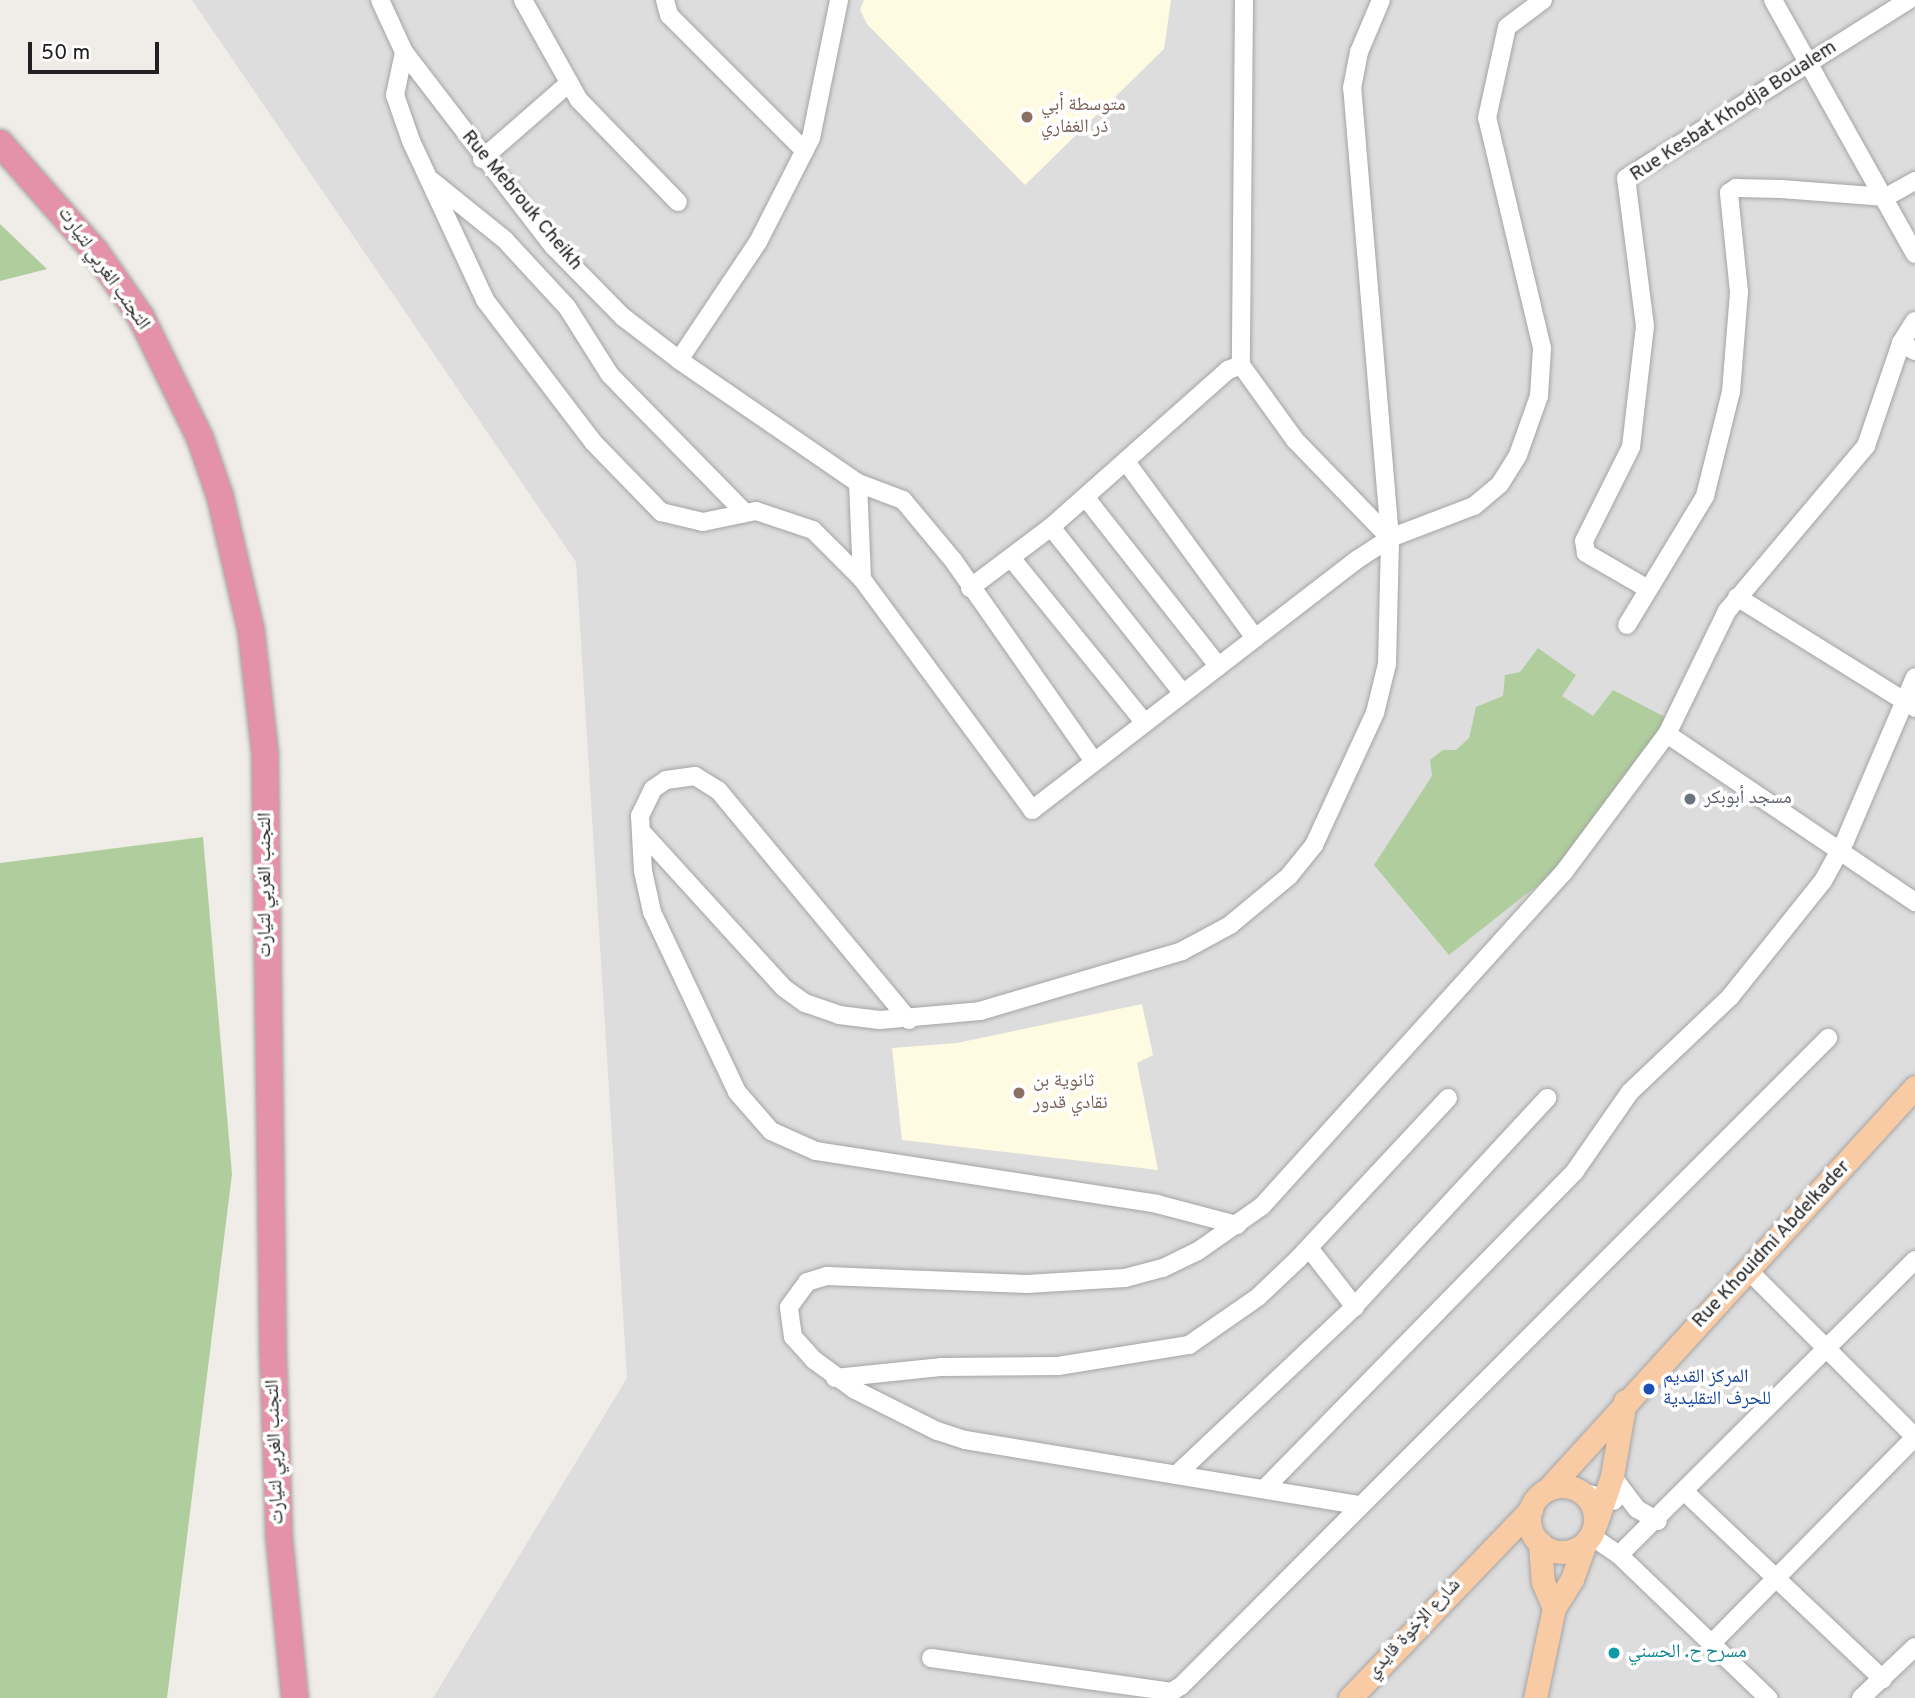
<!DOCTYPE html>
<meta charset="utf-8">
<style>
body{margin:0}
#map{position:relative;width:1915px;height:1698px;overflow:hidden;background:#f0ece7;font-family:Overpass,"Noto Naskh Arabic",sans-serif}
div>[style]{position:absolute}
.residential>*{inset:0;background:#dedddd}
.education>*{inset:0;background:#fefbe2}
.forest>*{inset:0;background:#b0ce9d}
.roads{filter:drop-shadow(0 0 2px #a4a4a4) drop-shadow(0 0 2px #a4a4a4)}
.minor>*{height:18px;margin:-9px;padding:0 9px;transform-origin:9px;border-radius:9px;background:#fff}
.major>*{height:23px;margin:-11.5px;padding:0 11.5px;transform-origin:11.5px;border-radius:11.5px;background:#f9cba4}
.major>.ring{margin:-11.5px;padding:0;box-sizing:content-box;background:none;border:23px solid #f9cba4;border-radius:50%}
.highway>*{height:26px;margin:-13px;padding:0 13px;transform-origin:13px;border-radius:13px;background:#e492a9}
.dots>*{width:19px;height:19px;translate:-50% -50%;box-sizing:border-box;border:4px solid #fff;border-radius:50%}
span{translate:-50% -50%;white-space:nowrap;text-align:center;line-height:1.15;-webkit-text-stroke:7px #fff;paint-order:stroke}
.education-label{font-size:19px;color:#785e54}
.left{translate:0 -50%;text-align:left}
.street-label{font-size:19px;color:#202020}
.worship-label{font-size:19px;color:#5b616d}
.transit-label{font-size:19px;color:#164399}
.culture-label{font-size:19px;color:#0d838f}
.scale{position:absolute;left:28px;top:42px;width:131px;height:32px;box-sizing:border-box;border:4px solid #202020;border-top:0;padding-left:9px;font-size:21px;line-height:24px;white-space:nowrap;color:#202020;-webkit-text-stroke:5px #fff;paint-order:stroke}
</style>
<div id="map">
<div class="residential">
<div style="clip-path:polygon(192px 0,1915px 0,1915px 1698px,433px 1698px,627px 1378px,576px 562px)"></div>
</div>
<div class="education">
<div style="clip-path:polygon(864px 0,1170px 0,1171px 1px,1164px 49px,1025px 185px,867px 24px,860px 10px)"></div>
<div style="clip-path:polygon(1142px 1004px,1153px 1055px,1137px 1063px,1158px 1170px,902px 1140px,892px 1048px,957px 1043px)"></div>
</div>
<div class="forest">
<div style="clip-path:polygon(0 224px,47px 269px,0 281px)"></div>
<div style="clip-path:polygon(1538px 648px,1576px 675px,1562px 696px,1593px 716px,1613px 690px,1667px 718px,1562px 866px,1449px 955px,1374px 865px,1432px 776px,1430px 760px,1443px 750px,1456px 750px,1469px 738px,1476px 707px,1503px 696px,1505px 675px,1520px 672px)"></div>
<div style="clip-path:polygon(203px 837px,232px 1174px,167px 1698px,0 1698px,0 863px)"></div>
</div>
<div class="roads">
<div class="minor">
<div style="left:380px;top:0;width:57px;rotate:65.2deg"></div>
<div style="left:404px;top:52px;width:245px;rotate:52.5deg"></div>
<div style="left:553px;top:246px;width:100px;rotate:45.4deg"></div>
<div style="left:623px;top:317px;width:71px;rotate:37.5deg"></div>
<div style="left:679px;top:360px;width:142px;rotate:-56.2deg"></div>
<div style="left:758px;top:242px;width:117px;rotate:-63deg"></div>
<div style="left:811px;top:138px;width:141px;rotate:-78.5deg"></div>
<div style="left:523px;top:0;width:115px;rotate:60.8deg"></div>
<div style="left:579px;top:100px;width:142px;rotate:45.9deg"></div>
<div style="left:665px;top:0;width:16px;rotate:75deg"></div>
<div style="left:669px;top:15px;width:192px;rotate:45deg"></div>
<div style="left:1244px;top:0;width:365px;rotate:90.5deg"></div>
<div style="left:1241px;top:365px;width:92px;rotate:54.2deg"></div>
<div style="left:1295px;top:440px;width:136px;rotate:45.9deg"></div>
<div style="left:1773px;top:0;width:291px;rotate:60.8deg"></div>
<div style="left:404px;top:52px;width:44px;rotate:101.8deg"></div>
<div style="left:395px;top:95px;width:49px;rotate:70.8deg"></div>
<div style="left:411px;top:141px;width:175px;rotate:65deg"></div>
<div style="left:485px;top:300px;width:178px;rotate:52.7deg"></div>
<div style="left:593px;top:442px;width:98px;rotate:45.8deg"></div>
<div style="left:661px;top:512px;width:43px;rotate:13.4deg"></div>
<div style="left:703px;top:522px;width:54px;rotate:-11.7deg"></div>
<div style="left:756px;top:511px;width:60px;rotate:18.4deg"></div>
<div style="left:813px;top:530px;width:69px;rotate:45deg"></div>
<div style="left:482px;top:159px;width:116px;rotate:-41.1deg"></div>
<div style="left:432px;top:181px;width:94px;rotate:38.9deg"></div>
<div style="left:505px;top:240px;width:91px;rotate:47.2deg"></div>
<div style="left:567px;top:307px;width:80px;rotate:57.7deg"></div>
<div style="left:610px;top:375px;width:193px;rotate:45.6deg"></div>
<div style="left:1901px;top:343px;width:26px;rotate:-58deg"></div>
<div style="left:679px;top:360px;width:217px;rotate:34.5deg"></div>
<div style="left:858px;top:483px;width:48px;rotate:20.7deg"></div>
<div style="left:903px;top:500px;width:78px;rotate:50.2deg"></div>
<div style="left:953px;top:560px;width:244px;rotate:55deg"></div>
<div style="left:1127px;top:463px;width:217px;rotate:53.8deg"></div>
<div style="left:858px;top:483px;width:96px;rotate:87.6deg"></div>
<div style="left:862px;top:579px;width:287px;rotate:53.6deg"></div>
<div style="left:1032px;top:810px;width:411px;rotate:-37.6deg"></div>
<div style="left:1358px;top:559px;width:38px;rotate:-33deg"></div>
<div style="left:1390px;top:538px;width:90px;rotate:-20.9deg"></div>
<div style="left:1474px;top:506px;width:34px;rotate:-40deg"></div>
<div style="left:1500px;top:484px;width:34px;rotate:-58deg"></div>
<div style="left:1518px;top:455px;width:63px;rotate:-70.4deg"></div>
<div style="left:1539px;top:396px;width:48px;rotate:-86.4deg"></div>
<div style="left:1542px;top:348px;width:236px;rotate:-103.4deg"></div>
<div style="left:1487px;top:118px;width:93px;rotate:-77.6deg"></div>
<div style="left:1507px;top:27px;width:45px;rotate:-36.9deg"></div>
<div style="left:1086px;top:498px;width:214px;rotate:51.8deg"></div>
<div style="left:1051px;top:527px;width:211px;rotate:51.6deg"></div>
<div style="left:1012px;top:559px;width:210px;rotate:51deg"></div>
<div style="left:970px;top:588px;width:101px;rotate:-37deg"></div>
<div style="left:1051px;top:527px;width:237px;rotate:-41.6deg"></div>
<div style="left:1228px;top:370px;width:14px;rotate:-21deg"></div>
<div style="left:1648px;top:589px;width:72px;rotate:-149.9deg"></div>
<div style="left:1586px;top:553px;width:12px;rotate:-99deg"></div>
<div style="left:1584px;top:541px;width:105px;rotate:-63.4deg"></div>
<div style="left:1631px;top:447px;width:122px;rotate:-83.4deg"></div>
<div style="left:1645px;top:326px;width:149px;rotate:-97.3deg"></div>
<div style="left:1626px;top:178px;width:334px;rotate:-32.2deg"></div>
<div style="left:1737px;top:597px;width:210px;rotate:31.9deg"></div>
<div style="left:1627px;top:625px;width:151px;rotate:-58.8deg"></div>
<div style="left:1705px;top:496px;width:107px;rotate:-76deg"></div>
<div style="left:1731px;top:392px;width:100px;rotate:-85.4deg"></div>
<div style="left:1739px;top:292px;width:100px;rotate:-95.8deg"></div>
<div style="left:1729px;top:193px;width:9px;rotate:-36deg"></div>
<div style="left:1736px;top:188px;width:45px;rotate:1.3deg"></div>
<div style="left:1781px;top:189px;width:105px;rotate:4.4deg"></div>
<div style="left:1886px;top:197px;width:33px;rotate:-29deg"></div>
<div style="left:1667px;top:734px;width:300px;rotate:34.1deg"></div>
<div style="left:641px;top:831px;width:212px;rotate:47.7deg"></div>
<div style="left:784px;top:988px;width:26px;rotate:36deg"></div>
<div style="left:805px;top:1003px;width:36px;rotate:19deg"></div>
<div style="left:839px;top:1015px;width:41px;rotate:7deg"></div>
<div style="left:880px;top:1020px;width:100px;rotate:-5.1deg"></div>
<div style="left:980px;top:1011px;width:211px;rotate:-16.5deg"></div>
<div style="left:1182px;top:951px;width:55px;rotate:-28.4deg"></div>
<div style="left:1230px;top:925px;width:77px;rotate:-39.7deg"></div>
<div style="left:1289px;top:876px;width:40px;rotate:-51deg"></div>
<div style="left:1314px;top:845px;width:145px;rotate:-65.2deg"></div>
<div style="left:1375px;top:713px;width:50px;rotate:-76.2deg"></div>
<div style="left:1387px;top:664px;width:126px;rotate:-88.6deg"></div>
<div style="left:1390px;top:538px;width:452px;rotate:-94.8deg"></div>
<div style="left:1352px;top:88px;width:37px;rotate:-79deg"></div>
<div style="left:1359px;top:52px;width:56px;rotate:-67.1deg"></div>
<div style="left:909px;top:1020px;width:298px;rotate:-129.7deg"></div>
<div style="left:719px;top:791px;width:28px;rotate:-148deg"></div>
<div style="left:695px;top:776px;width:29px;rotate:172deg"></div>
<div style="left:666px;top:780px;width:16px;rotate:145deg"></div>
<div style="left:653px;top:789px;width:30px;rotate:116deg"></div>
<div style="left:640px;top:816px;width:55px;rotate:86.9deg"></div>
<div style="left:643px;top:871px;width:42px;rotate:77.6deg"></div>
<div style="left:652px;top:912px;width:199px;rotate:64.7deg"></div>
<div style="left:737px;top:1092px;width:52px;rotate:48.9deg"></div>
<div style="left:771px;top:1131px;width:49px;rotate:24deg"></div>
<div style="left:816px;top:1151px;width:345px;rotate:8.8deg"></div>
<div style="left:1157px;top:1204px;width:83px;rotate:14.7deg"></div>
<div style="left:1309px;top:1248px;width:75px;rotate:52.1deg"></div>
<div style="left:1750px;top:1272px;width:233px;rotate:45deg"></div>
<div style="left:835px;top:1378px;width:108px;rotate:-5.9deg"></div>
<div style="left:942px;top:1367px;width:116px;rotate:-0.5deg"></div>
<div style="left:1058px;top:1366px;width:133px;rotate:-9.1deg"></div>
<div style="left:1189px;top:1345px;width:84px;rotate:-34.8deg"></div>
<div style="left:1258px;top:1297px;width:55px;rotate:-43.5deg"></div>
<div style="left:1298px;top:1259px;width:220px;rotate:-47deg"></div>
<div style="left:1176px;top:1475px;width:241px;rotate:-43.3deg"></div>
<div style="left:1351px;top:1310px;width:289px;rotate:-47.2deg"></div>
<div style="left:1612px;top:1476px;width:41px;rotate:52.9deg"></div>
<div style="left:1637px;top:1509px;width:24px;rotate:30deg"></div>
<div style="left:1264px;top:1489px;width:445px;rotate:-45.6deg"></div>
<div style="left:1575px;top:1171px;width:96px;rotate:-55.2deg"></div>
<div style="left:1630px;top:1092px;width:138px;rotate:-43.5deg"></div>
<div style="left:1730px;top:997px;width:149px;rotate:-51.3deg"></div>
<div style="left:1823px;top:881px;width:46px;rotate:-61.2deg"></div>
<div style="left:1845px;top:841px;width:178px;rotate:-66.9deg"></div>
<div style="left:1581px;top:1492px;width:34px;rotate:15deg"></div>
<div style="left:1686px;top:1493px;width:271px;rotate:43.4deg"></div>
<div style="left:1358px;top:1505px;width:398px;rotate:-170.6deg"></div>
<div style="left:965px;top:1440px;width:29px;rotate:-162deg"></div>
<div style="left:937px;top:1431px;width:92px;rotate:-153.4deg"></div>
<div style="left:855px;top:1390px;width:51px;rotate:-143.8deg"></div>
<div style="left:814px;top:1360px;width:31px;rotate:-132deg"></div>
<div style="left:793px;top:1337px;width:30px;rotate:-98deg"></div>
<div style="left:789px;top:1307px;width:31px;rotate:-54deg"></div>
<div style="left:807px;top:1282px;width:21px;rotate:-17deg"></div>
<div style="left:827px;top:1276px;width:200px;rotate:2.3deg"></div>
<div style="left:1027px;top:1284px;width:98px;rotate:-3.5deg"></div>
<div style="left:1125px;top:1278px;width:39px;rotate:-15deg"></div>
<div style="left:1163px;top:1268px;width:39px;rotate:-26deg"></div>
<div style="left:1198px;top:1251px;width:78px;rotate:-35.1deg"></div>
<div style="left:1262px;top:1206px;width:450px;rotate:-47.9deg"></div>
<div style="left:1564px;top:872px;width:172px;rotate:-53.3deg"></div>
<div style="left:1667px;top:734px;width:137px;rotate:-64deg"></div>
<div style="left:1727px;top:611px;width:216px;rotate:-49.9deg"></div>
<div style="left:1866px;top:446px;width:109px;rotate:-71.2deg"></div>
<div style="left:1901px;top:343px;width:16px;rotate:30deg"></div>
<div style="left:1591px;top:1536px;width:34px;rotate:34deg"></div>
<div style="left:1619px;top:1555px;width:207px;rotate:43.8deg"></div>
<div style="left:1619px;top:1555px;width:418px;rotate:-44.9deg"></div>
<div style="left:1712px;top:1643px;width:289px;rotate:-45.4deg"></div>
<div style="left:931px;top:1658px;width:238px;rotate:8deg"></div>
<div style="left:1161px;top:1698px;width:23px;rotate:-31deg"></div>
<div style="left:1181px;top:1686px;width:916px;rotate:-45.04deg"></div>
<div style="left:1861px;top:1698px;width:74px;rotate:-43.4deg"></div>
</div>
<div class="major">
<div class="ring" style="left:1529px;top:1486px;width:43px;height:43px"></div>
<div style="left:1548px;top:1489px;width:544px;rotate:-47.61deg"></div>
<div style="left:1596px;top:1523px;width:50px;rotate:-71.2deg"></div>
<div style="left:1612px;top:1476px;width:76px;rotate:-80.2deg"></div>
<div style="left:1540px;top:1543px;width:39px;rotate:86deg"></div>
<div style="left:1543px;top:1582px;width:28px;rotate:67deg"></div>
<div style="left:1350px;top:1698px;width:262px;rotate:-46.2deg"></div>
<div style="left:1535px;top:1698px;width:92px;rotate:-78.1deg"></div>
<div style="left:1554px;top:1608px;width:34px;rotate:-58deg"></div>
<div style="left:1572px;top:1579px;width:38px;rotate:-70deg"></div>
</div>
<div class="highway">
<div style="left:0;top:143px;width:144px;rotate:48.7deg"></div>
<div style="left:95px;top:251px;width:80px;rotate:55.1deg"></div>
<div style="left:141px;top:317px;width:135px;rotate:64deg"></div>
<div style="left:200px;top:438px;width:61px;rotate:71deg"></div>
<div style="left:220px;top:496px;width:138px;rotate:77deg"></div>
<div style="left:251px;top:630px;width:123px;rotate:83.5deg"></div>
<div style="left:265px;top:752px;width:600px;rotate:89.24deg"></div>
<div style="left:273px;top:1352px;width:184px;rotate:88.1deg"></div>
<div style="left:279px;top:1536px;width:163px;rotate:84.4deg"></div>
</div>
</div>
<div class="dots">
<div style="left:1027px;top:117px;background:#8d6e63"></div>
<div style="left:1690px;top:799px;background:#6b7280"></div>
<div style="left:1019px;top:1093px;background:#8d6e63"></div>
<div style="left:1649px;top:1389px;background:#1a4fb4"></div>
<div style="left:1614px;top:1653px;background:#0f9aa8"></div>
</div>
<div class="education-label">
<span class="left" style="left:1041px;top:117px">متوسطة أبي<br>ذر الغفاري</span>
<span class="left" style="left:1033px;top:1093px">ثانوية بن<br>نقادي قدور</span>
</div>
<div class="street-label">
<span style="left:1734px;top:112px;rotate:-33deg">Rue Kesbat Khodja Boualem</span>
<span style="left:521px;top:201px;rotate:50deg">Rue Mebrouk Cheikh</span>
<span style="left:103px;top:269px;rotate:55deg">التجنب الغربي لتيارت</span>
<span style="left:266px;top:885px;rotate:-90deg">التجنب الغربي لتيارت</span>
<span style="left:1772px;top:1245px;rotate:-47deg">Rue Khouidmi Abdelkader</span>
<span style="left:276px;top:1452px;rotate:-92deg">التجنب الغربي لتيارت</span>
<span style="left:1414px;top:1629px;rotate:-47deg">شارع الإخوة قايدي</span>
</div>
<div class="worship-label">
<span class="left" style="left:1704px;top:799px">مسجد أبوبكر</span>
</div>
<div class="transit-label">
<span class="left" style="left:1663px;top:1389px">المركز القديم<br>للحرف التقليدية</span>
</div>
<div class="culture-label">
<span class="left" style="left:1628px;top:1653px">مسرح ح. الحسني</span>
</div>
<div class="scale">50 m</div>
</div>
